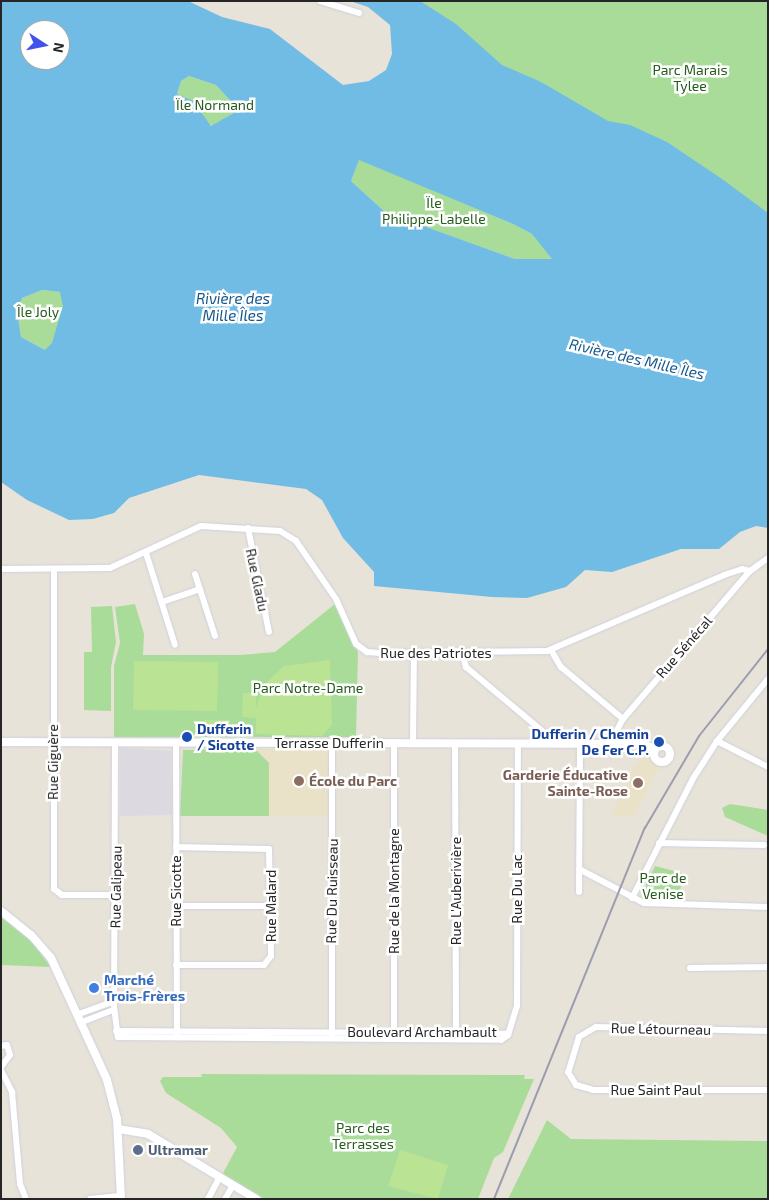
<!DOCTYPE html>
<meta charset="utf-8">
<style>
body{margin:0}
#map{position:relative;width:769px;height:1200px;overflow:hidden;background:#e8e3d8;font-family:"Exo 2",sans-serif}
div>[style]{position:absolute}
.industrial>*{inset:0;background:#dcd9e1}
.education>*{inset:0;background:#e9e2c8}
.green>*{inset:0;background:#a9dc98}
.pitch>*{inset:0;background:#bae394}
.water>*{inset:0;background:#71bce5}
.roads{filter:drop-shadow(0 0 1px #ced0df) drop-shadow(0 0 1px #ced0df)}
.minor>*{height:6px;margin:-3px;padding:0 3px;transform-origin:3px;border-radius:3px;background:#fff}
.tertiary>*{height:8px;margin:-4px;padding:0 4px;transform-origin:4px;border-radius:4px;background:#fff}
.tertiary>.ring{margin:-4px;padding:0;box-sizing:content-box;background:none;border:8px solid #fff;border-radius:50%}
.rail>*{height:2px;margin:-1px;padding:0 1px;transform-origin:1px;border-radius:1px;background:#9c9db0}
.dots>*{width:14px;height:14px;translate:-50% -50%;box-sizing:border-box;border:2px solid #fff;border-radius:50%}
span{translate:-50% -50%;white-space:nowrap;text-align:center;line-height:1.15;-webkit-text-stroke:5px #fff;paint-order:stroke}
.park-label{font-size:14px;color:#255c1d}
.street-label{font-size:14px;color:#262626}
.transit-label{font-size:14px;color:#164399;font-weight:700}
.left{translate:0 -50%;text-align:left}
.right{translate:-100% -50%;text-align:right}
.education-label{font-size:14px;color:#785e54;font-weight:700}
.shop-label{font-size:14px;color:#366cbe;font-weight:700}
.service-label{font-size:14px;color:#4e5e75;font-weight:700}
.water-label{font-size:15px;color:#16588b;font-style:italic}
.frame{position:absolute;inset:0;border:2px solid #262626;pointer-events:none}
.north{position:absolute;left:20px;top:20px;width:50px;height:50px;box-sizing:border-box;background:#fff;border:1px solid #a8a8a8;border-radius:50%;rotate:101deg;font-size:14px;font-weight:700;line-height:20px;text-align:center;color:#262626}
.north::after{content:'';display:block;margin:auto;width:18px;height:22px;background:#4253ec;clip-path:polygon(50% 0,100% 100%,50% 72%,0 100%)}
</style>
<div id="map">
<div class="industrial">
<div style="clip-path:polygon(120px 748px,171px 751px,172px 815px,120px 816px)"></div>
</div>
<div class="education">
<div style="clip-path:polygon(255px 749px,327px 749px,329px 816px,269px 816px,269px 763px)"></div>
<div style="clip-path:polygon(650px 757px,660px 766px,634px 817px,611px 816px,632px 770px,643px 758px)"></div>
</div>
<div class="green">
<div style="clip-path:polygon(411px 1px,768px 1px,768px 220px,486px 59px)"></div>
<div style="clip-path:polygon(189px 76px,216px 85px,239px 110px,212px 126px,177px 94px,181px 81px)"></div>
<div style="clip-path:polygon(359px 159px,513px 224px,532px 234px,553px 259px,515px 259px,385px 212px,351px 181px)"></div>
<div style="clip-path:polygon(42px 290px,60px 292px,91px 321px,45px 350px,21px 337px,17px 311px,22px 298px)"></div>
<div style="clip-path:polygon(135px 604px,144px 634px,143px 655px,240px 655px,275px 652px,335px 604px,358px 652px,356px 737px,114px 737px,114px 666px,120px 643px,115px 607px)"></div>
<div style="clip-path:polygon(112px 606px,116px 642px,111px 667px,111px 711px,84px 710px,84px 652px,92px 652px,91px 607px)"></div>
<div style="clip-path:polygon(255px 749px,269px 763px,269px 816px,180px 816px,183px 750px)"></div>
<div style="clip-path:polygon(730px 804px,768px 810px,768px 836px,725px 817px,722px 808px)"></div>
<div style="clip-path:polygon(655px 866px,682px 873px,679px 905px,662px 905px,641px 895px)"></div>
<div style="clip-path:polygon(1px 917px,31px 941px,51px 967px,1px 965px)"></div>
<div style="clip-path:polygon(201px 1074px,525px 1075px,524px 1079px,534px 1079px,503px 1152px,494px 1158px,478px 1199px,265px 1199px,222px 1175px,237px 1147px,221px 1128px,166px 1093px,160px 1081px,163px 1077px,202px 1077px)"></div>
<div style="clip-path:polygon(547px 1120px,571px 1139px,768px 1141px,768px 1199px,508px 1199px)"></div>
</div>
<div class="pitch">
<div style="clip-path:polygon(330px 660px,332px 725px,322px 736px,256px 734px,256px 718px,242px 717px,243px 693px,256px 693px,256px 708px,263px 686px,284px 666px)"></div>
<div style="clip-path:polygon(134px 661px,218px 662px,217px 711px,133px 710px)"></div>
<div style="clip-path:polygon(204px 720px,230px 720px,230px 733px,204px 733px)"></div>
<div style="clip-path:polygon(400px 1150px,448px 1165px,438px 1199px,388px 1186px)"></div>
</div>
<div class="water">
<div style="clip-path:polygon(evenodd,1px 1px,188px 1px,222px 17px,270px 29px,343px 85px,369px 81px,386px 70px,392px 54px,390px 25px,368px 7px,350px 1px,420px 1px,456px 24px,502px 65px,541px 82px,608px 121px,630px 125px,667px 142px,722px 179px,768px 213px,768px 528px,756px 526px,740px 532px,719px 549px,681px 549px,612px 572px,585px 570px,566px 587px,527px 598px,492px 597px,374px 586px,374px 572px,343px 538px,322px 500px,306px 489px,199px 475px,129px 498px,114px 513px,93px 519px,69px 520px,27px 500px,1px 482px,1px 1px,30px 30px,60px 30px,60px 60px,30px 60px,30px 30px,1px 1px,189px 76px,216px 85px,239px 110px,211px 126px,193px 101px,177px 94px,181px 81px,189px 76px,1px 1px,359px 160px,513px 224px,532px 234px,552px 259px,515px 259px,385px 212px,351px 181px,359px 160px,1px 1px,42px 290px,60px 292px,63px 306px,52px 343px,45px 350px,21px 337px,17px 311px,22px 298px,42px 290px)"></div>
</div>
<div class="roads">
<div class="minor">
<div style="left:320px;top:1px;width:41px;rotate:17.1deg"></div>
<div style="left:248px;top:528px;width:106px;rotate:78.6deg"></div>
<div style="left:146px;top:553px;width:96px;rotate:72.5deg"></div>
<div style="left:1px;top:569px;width:109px;rotate:-0.5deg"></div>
<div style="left:110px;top:568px;width:100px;rotate:-24.8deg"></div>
<div style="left:201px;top:526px;width:79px;rotate:3.6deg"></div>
<div style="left:280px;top:531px;width:19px;rotate:32deg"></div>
<div style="left:296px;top:541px;width:70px;rotate:55.4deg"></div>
<div style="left:336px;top:599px;width:49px;rotate:66deg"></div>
<div style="left:356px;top:644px;width:14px;rotate:36deg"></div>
<div style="left:367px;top:652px;width:13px;rotate:4deg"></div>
<div style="left:380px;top:653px;width:167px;rotate:-0.7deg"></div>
<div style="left:547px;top:651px;width:193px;rotate:-23.2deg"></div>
<div style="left:724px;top:575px;width:19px;rotate:-18deg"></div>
<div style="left:742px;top:569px;width:8px;rotate:14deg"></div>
<div style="left:54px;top:570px;width:319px;rotate:90deg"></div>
<div style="left:54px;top:889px;width:10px;rotate:37deg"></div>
<div style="left:62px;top:895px;width:53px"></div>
<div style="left:195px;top:574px;width:65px;rotate:72.1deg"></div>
<div style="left:162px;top:602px;width:40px;rotate:-18.9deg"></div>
<div style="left:551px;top:650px;width:20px;rotate:60deg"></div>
<div style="left:561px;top:667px;width:81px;rotate:40deg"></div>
<div style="left:462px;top:653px;width:15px;rotate:74deg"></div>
<div style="left:466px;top:667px;width:98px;rotate:40deg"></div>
<div style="left:541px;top:730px;width:15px;rotate:67deg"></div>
<div style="left:717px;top:741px;width:57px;rotate:27deg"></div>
<div style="left:115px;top:743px;width:263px;rotate:90.2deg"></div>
<div style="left:114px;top:1006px;width:31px;rotate:83deg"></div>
<div style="left:118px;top:1037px;width:383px;rotate:0.4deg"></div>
<div style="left:501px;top:1040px;width:9px;rotate:-36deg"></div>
<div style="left:508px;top:1035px;width:30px;rotate:-73deg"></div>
<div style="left:517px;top:1006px;width:262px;rotate:-89.8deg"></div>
<div style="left:176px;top:743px;width:292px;rotate:89.8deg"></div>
<div style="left:394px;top:743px;width:291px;rotate:90deg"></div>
<div style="left:413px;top:743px;width:90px;rotate:-89.4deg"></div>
<div style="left:455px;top:743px;width:292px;rotate:89.8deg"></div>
<div style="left:610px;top:744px;width:28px;rotate:-63deg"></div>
<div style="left:623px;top:719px;width:195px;rotate:-49.4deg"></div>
<div style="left:750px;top:571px;width:22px;rotate:-36deg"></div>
<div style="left:659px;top:843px;width:105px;rotate:1.1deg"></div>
<div style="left:176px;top:847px;width:93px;rotate:1.2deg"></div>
<div style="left:269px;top:849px;width:107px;rotate:88.9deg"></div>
<div style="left:271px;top:956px;width:11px;rotate:128deg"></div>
<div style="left:264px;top:965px;width:88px;rotate:180deg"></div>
<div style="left:579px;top:869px;width:73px;rotate:27.6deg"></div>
<div style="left:644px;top:903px;width:124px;rotate:1.8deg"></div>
<div style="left:579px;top:892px;width:148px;rotate:-89.6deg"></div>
<div style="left:632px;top:898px;width:136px;rotate:-62.9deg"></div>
<div style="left:694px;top:777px;width:43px;rotate:-57.4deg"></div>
<div style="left:717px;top:741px;width:80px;rotate:-50.6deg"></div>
<div style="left:176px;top:906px;width:94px"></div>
<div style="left:690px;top:968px;width:78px;rotate:-0.7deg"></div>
<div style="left:79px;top:1014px;width:37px;rotate:-20deg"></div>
<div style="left:82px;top:1022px;width:34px;rotate:-21deg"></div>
<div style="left:116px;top:1031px;width:392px;rotate:0.4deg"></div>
<div style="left:768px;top:1031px;width:172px;rotate:-178.7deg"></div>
<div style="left:596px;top:1027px;width:20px;rotate:150deg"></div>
<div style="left:579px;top:1037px;width:37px;rotate:107deg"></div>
<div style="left:568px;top:1072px;width:15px;rotate:58deg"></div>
<div style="left:576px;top:1085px;width:18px;rotate:16deg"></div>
<div style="left:593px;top:1090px;width:175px"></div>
<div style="left:332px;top:1034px;width:291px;rotate:-90deg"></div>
<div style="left:1px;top:1046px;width:6px;rotate:-9deg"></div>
<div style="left:7px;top:1045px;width:10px;rotate:73deg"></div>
<div style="left:10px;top:1055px;width:15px;rotate:127deg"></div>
<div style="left:1px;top:1070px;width:25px;rotate:63deg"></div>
<div style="left:12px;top:1092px;width:92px;rotate:85deg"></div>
<div style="left:20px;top:1184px;width:16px;rotate:68deg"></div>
<div style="left:90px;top:1199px;width:31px;rotate:-6deg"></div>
<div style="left:208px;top:1199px;width:24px;rotate:-62deg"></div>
<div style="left:225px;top:1199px;width:16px;rotate:-60deg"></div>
</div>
<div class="tertiary">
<div style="left:1px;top:742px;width:642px;rotate:0.18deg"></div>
<div style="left:643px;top:744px;width:13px;rotate:23deg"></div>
<div class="ring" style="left:654px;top:746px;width:8px;height:8px"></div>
<div style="left:1px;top:911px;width:38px;rotate:39deg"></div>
<div style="left:31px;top:935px;width:30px;rotate:49deg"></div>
<div style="left:51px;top:958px;width:134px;rotate:65.3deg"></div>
<div style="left:107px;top:1080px;width:40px;rotate:75.6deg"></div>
<div style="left:117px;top:1119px;width:80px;rotate:87.1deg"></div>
<div style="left:118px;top:1129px;width:30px;rotate:9deg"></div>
<div style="left:148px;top:1134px;width:126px;rotate:31deg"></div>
</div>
</div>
<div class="rail">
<div style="left:494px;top:1199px;width:401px;rotate:-67.9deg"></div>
<div style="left:645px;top:828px;width:107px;rotate:-59.6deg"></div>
<div style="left:699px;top:736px;width:111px;rotate:-51.6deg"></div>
</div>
<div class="dots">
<div style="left:187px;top:737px;background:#1a4fb4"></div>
<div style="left:659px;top:742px;background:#1a4fb4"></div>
<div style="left:299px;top:781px;background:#8d6e63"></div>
<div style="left:638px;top:783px;background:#8d6e63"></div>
<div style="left:94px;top:988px;background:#3f7fe0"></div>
<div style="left:138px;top:1150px;background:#5c6f8a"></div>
</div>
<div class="park-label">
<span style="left:690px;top:78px">Parc Marais<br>Tylee</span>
<span style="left:215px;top:105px">Ïle Normand</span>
<span style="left:434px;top:211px">Ïle<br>Philippe-Labelle</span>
<span style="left:38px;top:312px">Île Joly</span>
<span style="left:308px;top:688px">Parc Notre-Dame</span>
<span style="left:663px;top:886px">Parc de<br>Venise</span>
<span style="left:363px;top:1136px">Parc des<br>Terrasses</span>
</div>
<div class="street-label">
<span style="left:257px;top:580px;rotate:78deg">Rue Gladu</span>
<span style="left:684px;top:647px;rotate:-49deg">Rue Sénécal</span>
<span style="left:436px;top:653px">Rue des Patriotes</span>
<span style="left:329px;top:743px">Terrasse Dufferin</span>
<span style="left:53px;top:762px;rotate:-90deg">Rue Giguère</span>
<span style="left:116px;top:887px;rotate:-89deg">Rue Galipeau</span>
<span style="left:517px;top:889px;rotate:-90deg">Rue Du Lac</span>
<span style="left:176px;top:891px;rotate:-90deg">Rue Sicotte</span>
<span style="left:332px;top:891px;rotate:-89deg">Rue Du Ruisseau</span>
<span style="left:394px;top:891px;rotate:-90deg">Rue de la Montagne</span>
<span style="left:456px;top:891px;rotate:-90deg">Rue L'Auberivière</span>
<span style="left:271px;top:906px;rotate:-90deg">Rue Malard</span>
<span style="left:661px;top:1029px;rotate:1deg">Rue Létourneau</span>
<span style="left:422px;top:1032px">Boulevard Archambault</span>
<span style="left:656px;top:1090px">Rue Saint Paul</span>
</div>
<div class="transit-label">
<span class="left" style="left:197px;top:737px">Dufferin<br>/ Sicotte</span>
<span class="right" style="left:649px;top:742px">Dufferin / Chemin<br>De Fer C.P.</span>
</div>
<div class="education-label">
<span class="right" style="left:628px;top:783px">Garderie Éducative<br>Sainte-Rose</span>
<span class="left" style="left:309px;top:781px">École du Parc</span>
</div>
<div class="shop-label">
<span class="left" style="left:104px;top:988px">Marché<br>Trois-Frères</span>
</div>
<div class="service-label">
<span class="left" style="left:148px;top:1150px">Ultramar</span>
</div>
<div class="water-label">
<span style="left:233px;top:307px">Rivière des<br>Mille Îles</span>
<span style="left:637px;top:359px;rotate:13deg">Rivière des Mille Îles</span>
</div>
<div class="frame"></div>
<div class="north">N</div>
</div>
